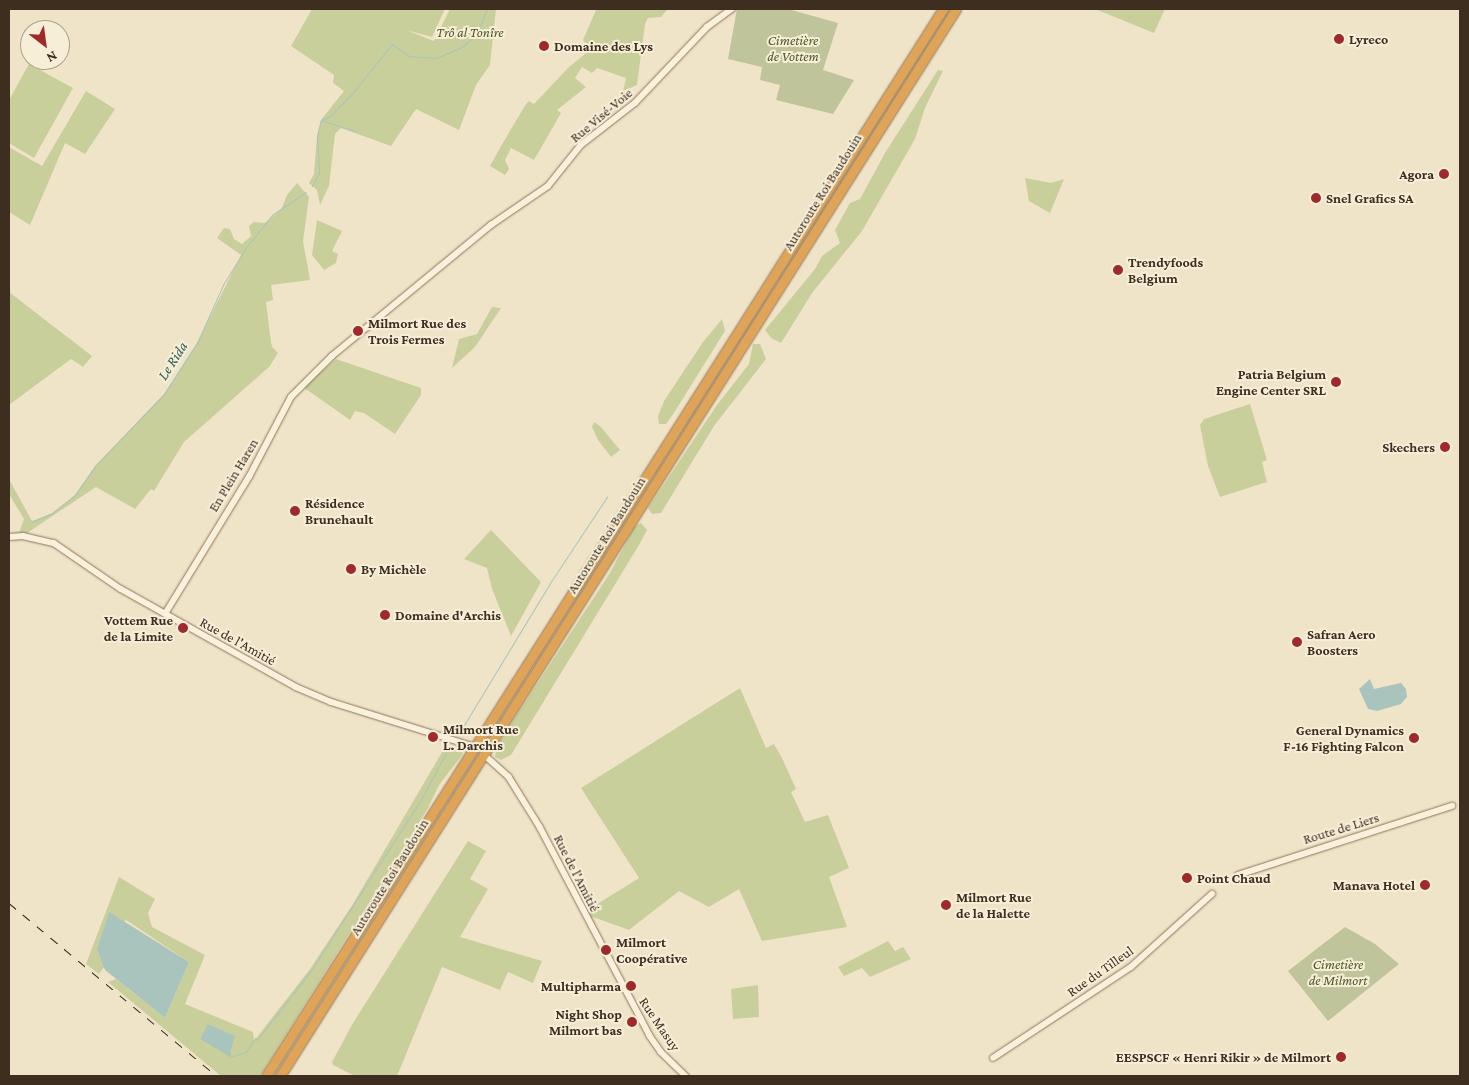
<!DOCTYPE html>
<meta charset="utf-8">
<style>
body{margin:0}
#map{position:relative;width:1469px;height:1085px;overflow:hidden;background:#f0e4c8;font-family:"Crimson Pro",serif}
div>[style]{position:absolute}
.green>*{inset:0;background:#c9cf9b}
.cemetery>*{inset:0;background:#bfc49a}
.water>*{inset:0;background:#a9c4bc}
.stream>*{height:1px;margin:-0.5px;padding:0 0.5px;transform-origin:0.5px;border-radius:0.5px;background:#a9c4bc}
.roads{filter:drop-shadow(0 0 1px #8d765c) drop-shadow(0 0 1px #8d765c)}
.minor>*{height:5.5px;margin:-2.75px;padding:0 2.75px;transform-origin:2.75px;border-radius:2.75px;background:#faf1dc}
.highway>*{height:9px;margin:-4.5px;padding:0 4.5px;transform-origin:4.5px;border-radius:4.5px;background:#e0a458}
.rail>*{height:1px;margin-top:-0.5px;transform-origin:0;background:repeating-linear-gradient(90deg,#3d2e20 0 9px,transparent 0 18px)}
.dots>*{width:14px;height:14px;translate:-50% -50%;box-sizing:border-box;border:2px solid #f7eed8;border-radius:50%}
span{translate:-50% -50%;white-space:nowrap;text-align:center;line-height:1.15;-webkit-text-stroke:4px #f7eed8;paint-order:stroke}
.park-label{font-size:14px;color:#4d5a26;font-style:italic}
.poi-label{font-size:14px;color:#3d2e20;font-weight:700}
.left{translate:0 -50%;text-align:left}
.right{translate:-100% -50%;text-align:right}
.street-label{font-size:14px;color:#3d2e20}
.water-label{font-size:15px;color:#2f5d5a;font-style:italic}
.frame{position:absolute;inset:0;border:10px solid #3d2e20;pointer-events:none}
.north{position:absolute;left:20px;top:20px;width:50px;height:50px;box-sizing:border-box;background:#f7eed8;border:1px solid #ada18e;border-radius:50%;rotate:150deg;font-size:14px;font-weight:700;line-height:20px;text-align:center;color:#3d2e20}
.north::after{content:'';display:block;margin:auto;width:18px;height:22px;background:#9e2a2b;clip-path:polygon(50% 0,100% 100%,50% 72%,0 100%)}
</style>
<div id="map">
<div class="green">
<div style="clip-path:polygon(312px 9px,445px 9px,432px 37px,406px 30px,434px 41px,450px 9px,496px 9px,490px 65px,476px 85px,459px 130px,416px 109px,391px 146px,341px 128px,335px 134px,329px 186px,320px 205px,317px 190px,309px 183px,314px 174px,317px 136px,321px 120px,344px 91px,333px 83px,334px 75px,291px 46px)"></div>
<div style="clip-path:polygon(594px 9px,667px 10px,661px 17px,648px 18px,645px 24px,637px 85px,623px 91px,626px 78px,597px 68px,592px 73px,582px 67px,575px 78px,586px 87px,557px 110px,561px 113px,534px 160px,511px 148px,505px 160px,509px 169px,505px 175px,490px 166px,504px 141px,526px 104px,529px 101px,534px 104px,569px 67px,591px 49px,583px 40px,596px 10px)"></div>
<div style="clip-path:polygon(1095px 9px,1165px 9px,1154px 33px)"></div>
<div style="clip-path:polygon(29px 64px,73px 88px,34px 158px,9px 143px,9px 100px)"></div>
<div style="clip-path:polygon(938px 70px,943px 71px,925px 108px,915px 139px,862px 231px,812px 293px,781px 343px,771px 338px,765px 330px,815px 269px,822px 256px,840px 243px,835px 230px,850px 203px,860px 199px,885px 153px)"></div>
<div style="clip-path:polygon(86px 91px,115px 109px,85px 154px,65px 143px,30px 225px,9px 212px,9px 147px,42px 166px)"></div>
<div style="clip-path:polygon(1025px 178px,1051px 183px,1064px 179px,1050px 213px,1029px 201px)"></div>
<div style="clip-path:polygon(297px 183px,309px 197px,303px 241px,310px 280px,271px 285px,273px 300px,266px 302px,270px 335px,272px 347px,278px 353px,269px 367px,184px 442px,154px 491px,151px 489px,135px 509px,96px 487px,27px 533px,19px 533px,24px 519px,9px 494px,9px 479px,32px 521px,53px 513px,75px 495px,95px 466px,164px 394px,197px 343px,241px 255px,217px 238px,224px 228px,230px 229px,234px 239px,242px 244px,251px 236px,249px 226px,254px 222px,265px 223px,281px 210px,287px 195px)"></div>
<div style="clip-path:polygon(317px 220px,342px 231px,332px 251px,338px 254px,336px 263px,324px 270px,312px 255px)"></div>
<div style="clip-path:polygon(9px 292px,92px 356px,83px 367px,71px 359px,9px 405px)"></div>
<div style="clip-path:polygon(492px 307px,501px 308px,475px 347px,452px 368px,459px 339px,477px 334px)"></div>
<div style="clip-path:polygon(722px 319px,725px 331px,672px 416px,666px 424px,659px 424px,658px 416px,664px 401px,703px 342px)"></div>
<div style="clip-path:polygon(753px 344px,760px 344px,766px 359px,714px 426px,661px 513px,652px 514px,648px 508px,717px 405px,749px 364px)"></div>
<div style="clip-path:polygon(336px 359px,421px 388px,421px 395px,395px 434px,364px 413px,355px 411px,350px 420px,303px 387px)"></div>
<div style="clip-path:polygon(1250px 404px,1267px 460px,1262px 462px,1267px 482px,1220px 497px,1208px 466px,1200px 425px,1204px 419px)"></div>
<div style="clip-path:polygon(594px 422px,600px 426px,620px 450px,611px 457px,598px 440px,592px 427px)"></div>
<div style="clip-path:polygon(641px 523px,647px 530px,639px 545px,511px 755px,501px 760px,495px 757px,497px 745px,610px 573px,634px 527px)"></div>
<div style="clip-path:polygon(491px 530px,541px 582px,511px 636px,492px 589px,487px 568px,464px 559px)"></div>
<div style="clip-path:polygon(740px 688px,766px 748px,774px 744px,782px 758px,796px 789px,791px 792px,805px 822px,828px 815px,849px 868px,829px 877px,847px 927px,762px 941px,739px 889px,709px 907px,679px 891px,629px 930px,593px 917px,590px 919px,586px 911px,639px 878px,581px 788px)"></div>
<div style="clip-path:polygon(445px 747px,449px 751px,460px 748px,463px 754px,439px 785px,428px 808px,260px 1076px,221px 1076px,108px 982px,116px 979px,165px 1018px,189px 962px,126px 920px,97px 950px,104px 967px,99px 974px,86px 964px,119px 877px,155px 899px,148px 913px,152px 927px,205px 955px,185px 1004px,253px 1032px,254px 1041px,310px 969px,353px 904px)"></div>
<div style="clip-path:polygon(468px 841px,486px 851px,470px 879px,488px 889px,460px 937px,542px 961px,533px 983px,508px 972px,500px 990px,442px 967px,397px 1076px,355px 1076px,333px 1065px,332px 1062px,353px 1023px)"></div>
<div style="clip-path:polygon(888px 941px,895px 951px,903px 947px,911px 959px,870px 977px,862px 968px,844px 976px,838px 967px)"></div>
<div style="clip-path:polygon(758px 985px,759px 1017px,733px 1019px,731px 989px)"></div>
</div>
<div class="cemetery">
<div style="clip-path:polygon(737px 9px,788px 9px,838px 23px,823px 70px,854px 80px,833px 114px,776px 100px,780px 85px,760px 80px,762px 67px,728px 59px)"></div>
<div style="clip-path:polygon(1345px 927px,1375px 944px,1399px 964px,1328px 1021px,1288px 971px)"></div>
</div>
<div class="water">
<div style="clip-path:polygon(1370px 679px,1374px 689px,1401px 683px,1406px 689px,1407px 697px,1401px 704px,1377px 711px,1368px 709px,1359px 689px)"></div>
<div style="clip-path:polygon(109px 912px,189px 962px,165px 1018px,105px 970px,97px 950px)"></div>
<div style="clip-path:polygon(208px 1024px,235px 1036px,230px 1052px,232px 1058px,200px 1039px)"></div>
</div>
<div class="stream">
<div style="left:321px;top:120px;width:35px;rotate:18deg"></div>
<div style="left:312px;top:186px;width:15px;rotate:-62deg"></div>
<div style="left:319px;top:173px;width:37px;rotate:-93deg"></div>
<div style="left:317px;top:136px;width:16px;rotate:-76deg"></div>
<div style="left:321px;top:120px;width:10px;rotate:-24deg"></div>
<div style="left:330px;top:116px;width:28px;rotate:-45deg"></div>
<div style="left:350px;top:96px;width:67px;rotate:-51.1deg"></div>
<div style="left:392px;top:44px;width:21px;rotate:35deg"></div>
<div style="left:409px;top:56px;width:27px;rotate:4deg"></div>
<div style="left:436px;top:58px;width:28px;rotate:-23deg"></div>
<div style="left:462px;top:47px;width:20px;rotate:-41deg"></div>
<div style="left:477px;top:34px;width:27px;rotate:-68deg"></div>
<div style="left:32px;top:522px;width:22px;rotate:-24deg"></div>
<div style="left:52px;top:513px;width:29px;rotate:-38deg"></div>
<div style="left:75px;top:495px;width:35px;rotate:-55deg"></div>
<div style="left:95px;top:466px;width:100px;rotate:-46.2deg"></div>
<div style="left:164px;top:394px;width:61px;rotate:-57.1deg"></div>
<div style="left:197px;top:343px;width:66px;rotate:-65.8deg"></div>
<div style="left:224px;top:283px;width:40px;rotate:-58deg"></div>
<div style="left:245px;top:249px;width:43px;rotate:-51.5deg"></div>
<div style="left:272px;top:215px;width:41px;rotate:-34.1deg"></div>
<div style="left:458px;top:735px;width:181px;rotate:-58.8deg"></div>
<div style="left:552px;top:580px;width:100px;rotate:-56.5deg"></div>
<div style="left:232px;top:1056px;width:15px;rotate:-16deg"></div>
<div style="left:246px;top:1052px;width:17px;rotate:-57deg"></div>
<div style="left:255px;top:1038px;width:3px;rotate:45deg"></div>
<div style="left:257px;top:1040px;width:86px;rotate:-52.1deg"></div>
<div style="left:310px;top:972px;width:201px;rotate:-57.2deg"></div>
<div style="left:419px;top:803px;width:57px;rotate:-61.6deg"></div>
</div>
<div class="roads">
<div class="minor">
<div style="left:9px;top:537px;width:14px;rotate:-4deg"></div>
<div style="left:23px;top:536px;width:32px;rotate:13deg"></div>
<div style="left:54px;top:543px;width:81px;rotate:34.5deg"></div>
<div style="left:121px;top:589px;width:201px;rotate:29.2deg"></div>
<div style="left:296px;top:687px;width:38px;rotate:23deg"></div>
<div style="left:331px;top:702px;width:145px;rotate:17.3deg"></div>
<div style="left:165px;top:614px;width:161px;rotate:-58.5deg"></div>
<div style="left:249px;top:477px;width:90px;rotate:-62.3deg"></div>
<div style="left:291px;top:397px;width:58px;rotate:-45deg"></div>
<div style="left:332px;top:356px;width:206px;rotate:-39.5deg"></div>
<div style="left:491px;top:225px;width:69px;rotate:-34.4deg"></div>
<div style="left:548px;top:186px;width:53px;rotate:-51.2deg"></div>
<div style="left:581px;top:145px;width:68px;rotate:-37.9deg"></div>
<div style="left:635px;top:103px;width:105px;rotate:-46.5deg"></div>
<div style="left:707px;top:27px;width:31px;rotate:-36deg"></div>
<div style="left:488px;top:758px;width:28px;rotate:42deg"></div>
<div style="left:509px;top:777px;width:59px;rotate:58.2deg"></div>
<div style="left:540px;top:827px;width:236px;rotate:62.2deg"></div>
<div style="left:650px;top:1036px;width:19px;rotate:55deg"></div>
<div style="left:661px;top:1052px;width:35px;rotate:44deg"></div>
<div style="left:1238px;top:875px;width:225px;rotate:-17.9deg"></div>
<div style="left:993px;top:1058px;width:165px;rotate:-33.4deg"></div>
<div style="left:1131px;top:967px;width:109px;rotate:-42deg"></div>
</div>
<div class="highway">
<div style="left:266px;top:1076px;width:1264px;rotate:-57.61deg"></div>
<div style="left:280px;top:1076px;width:1263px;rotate:-57.64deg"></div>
</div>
</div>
<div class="rail">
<div style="left:9px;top:903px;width:271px;rotate:39.8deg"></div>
</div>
<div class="dots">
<div style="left:1339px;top:39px;background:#9e2a2b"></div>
<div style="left:544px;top:46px;background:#9e2a2b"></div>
<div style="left:1444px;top:174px;background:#9e2a2b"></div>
<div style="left:1316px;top:198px;background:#9e2a2b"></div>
<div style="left:1118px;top:270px;background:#9e2a2b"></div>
<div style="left:358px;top:331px;background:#9e2a2b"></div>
<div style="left:1336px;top:382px;background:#9e2a2b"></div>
<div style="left:1445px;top:447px;background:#9e2a2b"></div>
<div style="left:295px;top:511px;background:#9e2a2b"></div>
<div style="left:351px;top:569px;background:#9e2a2b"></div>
<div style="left:385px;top:615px;background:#9e2a2b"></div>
<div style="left:183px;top:628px;background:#9e2a2b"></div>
<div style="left:1297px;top:642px;background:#9e2a2b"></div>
<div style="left:433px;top:737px;background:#9e2a2b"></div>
<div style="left:1414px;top:738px;background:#9e2a2b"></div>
<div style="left:1187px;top:878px;background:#9e2a2b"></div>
<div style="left:1425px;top:885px;background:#9e2a2b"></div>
<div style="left:946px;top:905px;background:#9e2a2b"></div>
<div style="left:606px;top:950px;background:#9e2a2b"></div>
<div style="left:631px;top:986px;background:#9e2a2b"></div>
<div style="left:632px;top:1022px;background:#9e2a2b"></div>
<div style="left:1341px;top:1057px;background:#9e2a2b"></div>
</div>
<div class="park-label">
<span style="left:470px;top:32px">Trô al Tonîre</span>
<span style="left:793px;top:48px">Cimetière<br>de Vottem</span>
<span style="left:1338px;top:972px">Cimetière<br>de Milmort</span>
</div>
<div class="poi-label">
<span class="left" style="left:1349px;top:39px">Lyreco</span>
<span class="left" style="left:554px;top:46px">Domaine des Lys</span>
<span class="right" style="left:1434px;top:174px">Agora</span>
<span class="left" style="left:1326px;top:198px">Snel Grafics SA</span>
<span class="left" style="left:1128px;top:270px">Trendyfoods<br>Belgium</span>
<span class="left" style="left:368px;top:331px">Milmort Rue des<br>Trois Fermes</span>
<span class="right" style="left:1326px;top:382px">Patria Belgium<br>Engine Center SRL</span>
<span class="right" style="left:1435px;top:447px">Skechers</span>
<span class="left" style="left:305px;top:511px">Résidence<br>Brunehault</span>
<span class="left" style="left:361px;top:569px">By Michèle</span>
<span class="left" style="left:395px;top:615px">Domaine d'Archis</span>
<span class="right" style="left:173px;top:628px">Vottem Rue<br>de la Limite</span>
<span class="left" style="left:1307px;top:642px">Safran Aero<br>Boosters</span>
<span class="left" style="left:443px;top:737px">Milmort Rue<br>L. Darchis</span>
<span class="right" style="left:1404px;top:738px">General Dynamics<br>F-16 Fighting Falcon</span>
<span class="left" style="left:1197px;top:878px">Point Chaud</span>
<span class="right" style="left:1415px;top:885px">Manava Hotel</span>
<span class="left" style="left:956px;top:905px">Milmort Rue<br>de la Halette</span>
<span class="left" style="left:616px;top:950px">Milmort<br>Coopérative</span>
<span class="right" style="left:621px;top:986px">Multipharma</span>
<span class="right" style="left:622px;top:1022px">Night Shop<br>Milmort bas</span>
<span class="right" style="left:1331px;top:1057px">EESPSCF « Henri Rikir » de Milmort</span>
</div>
<div class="street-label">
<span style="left:601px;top:115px;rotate:-40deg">Rue Visé-Voie</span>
<span style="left:822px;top:192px;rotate:-58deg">Autoroute Roi Baudouin</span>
<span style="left:233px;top:475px;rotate:-59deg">En Plein Haren</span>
<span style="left:606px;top:535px;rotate:-58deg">Autoroute Roi Baudouin</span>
<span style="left:238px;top:641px;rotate:29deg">Rue de l'Amitié</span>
<span style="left:1341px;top:828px;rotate:-17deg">Route de Liers</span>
<span style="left:577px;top:873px;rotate:63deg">Rue de l'Amitié</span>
<span style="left:389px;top:877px;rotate:-58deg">Autoroute Roi Baudouin</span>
<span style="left:1100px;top:971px;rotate:-35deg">Rue du Tilleul</span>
<span style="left:660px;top:1024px;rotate:56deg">Rue Masuy</span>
</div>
<div class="water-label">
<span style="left:173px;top:361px;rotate:-57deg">Le Rida</span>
</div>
<div class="frame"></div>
<div class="north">N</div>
</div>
